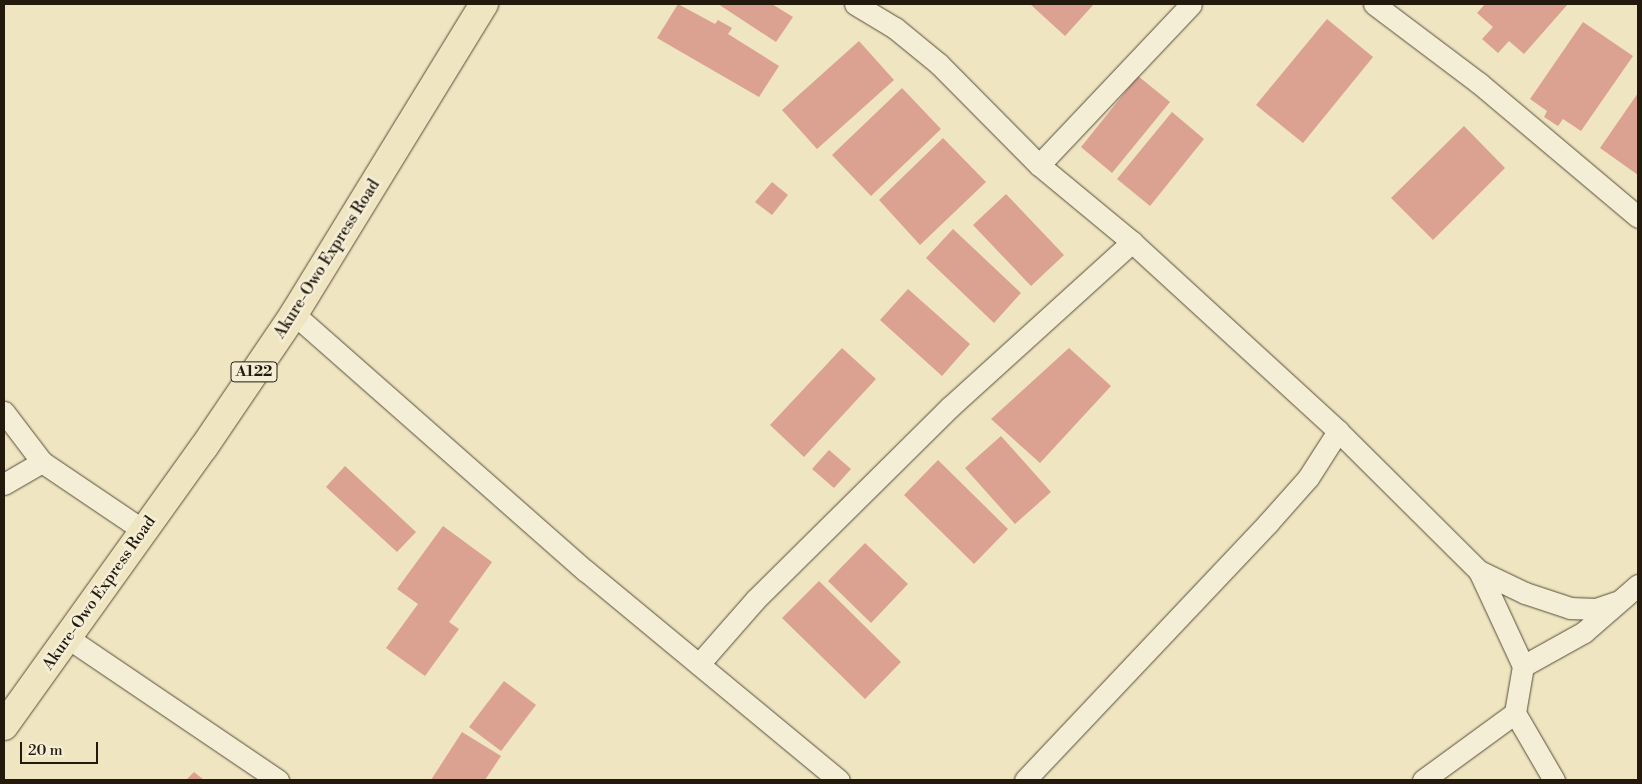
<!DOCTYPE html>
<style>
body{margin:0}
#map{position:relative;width:1642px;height:784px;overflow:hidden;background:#f0e5c1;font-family:"Libre Bodoni",serif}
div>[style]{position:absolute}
.building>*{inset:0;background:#dba191}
.roads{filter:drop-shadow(0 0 1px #564c3a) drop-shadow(0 0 1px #564c3a)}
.street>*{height:21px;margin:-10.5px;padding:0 10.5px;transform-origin:10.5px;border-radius:10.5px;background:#f5eed7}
.highway>*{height:28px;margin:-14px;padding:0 14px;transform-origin:14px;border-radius:14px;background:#f0e5c1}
span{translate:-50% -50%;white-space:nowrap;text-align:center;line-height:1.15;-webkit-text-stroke:5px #f5eed7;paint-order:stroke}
.shield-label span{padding:1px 4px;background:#f5eed7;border:1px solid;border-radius:4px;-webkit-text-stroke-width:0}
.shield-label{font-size:15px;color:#23190d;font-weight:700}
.street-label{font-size:16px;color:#23190d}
.frame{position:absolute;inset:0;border:5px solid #23190d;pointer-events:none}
.scale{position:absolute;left:20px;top:742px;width:78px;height:22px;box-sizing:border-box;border:2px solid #23190d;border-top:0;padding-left:6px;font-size:15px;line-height:18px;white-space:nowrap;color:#23190d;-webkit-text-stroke:4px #f5eed7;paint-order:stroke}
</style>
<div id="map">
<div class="building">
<div style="clip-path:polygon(678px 4px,715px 24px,718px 20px,732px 28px,728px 34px,779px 66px,759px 97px,657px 38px)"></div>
<div style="clip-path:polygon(718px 4px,772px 4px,793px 17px,776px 42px)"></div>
<div style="clip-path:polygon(1030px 4px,1094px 4px,1065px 36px)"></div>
<div style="clip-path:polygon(1485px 4px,1568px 4px,1524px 54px,1509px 41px,1498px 53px,1482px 39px,1493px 27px,1477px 13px)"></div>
<div style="clip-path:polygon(1327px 19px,1373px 57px,1303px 143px,1256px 105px)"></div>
<div style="clip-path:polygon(1583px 22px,1633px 56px,1581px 131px,1563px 119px,1558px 126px,1544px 117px,1547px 111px,1530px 99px)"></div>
<div style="clip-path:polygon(859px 41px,894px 80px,817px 149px,782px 110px)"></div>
<div style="clip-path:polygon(1138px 76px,1170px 102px,1112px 173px,1081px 147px)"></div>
<div style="clip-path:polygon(902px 88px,941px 129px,871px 196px,832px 155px)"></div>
<div style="clip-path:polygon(1638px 93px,1638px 175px,1600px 148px)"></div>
<div style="clip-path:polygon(1172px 112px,1204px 139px,1150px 206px,1117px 179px)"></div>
<div style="clip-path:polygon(1464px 126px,1505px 168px,1433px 240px,1391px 198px)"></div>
<div style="clip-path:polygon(943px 138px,986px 182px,920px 245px,879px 200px)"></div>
<div style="clip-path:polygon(772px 182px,788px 195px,772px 215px,755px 202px)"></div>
<div style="clip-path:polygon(1006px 194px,1064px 255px,1031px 286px,973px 225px)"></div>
<div style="clip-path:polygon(953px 229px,1021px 293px,994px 323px,926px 258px)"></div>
<div style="clip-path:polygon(908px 289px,970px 344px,942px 376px,880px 320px)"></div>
<div style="clip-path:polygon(842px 348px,876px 379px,804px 457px,770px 425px)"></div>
<div style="clip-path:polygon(1069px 348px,1111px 386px,1040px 463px,991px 419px)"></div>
<div style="clip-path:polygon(1001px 436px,1051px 492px,1015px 524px,965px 468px)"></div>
<div style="clip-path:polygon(829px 450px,851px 469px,834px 488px,812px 469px)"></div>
<div style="clip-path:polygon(938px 460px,1008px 529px,974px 564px,904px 495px)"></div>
<div style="clip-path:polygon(345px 466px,416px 532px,397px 552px,326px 487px)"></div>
<div style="clip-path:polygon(443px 526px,492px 562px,449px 622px,459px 629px,425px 676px,386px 648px,418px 604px,397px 589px)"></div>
<div style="clip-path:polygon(865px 543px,908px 584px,871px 623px,828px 581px)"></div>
<div style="clip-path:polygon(819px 581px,901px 662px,865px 699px,782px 618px)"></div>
<div style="clip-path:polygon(504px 681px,536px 705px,501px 751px,469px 727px)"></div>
<div style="clip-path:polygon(462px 732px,501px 756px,485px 780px,431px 780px)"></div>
<div style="clip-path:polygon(194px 772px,204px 780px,186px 780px)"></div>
</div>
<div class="roads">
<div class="street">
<div style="left:855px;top:4px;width:47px;rotate:31deg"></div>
<div style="left:895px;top:28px;width:57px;rotate:39.3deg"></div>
<div style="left:939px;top:64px;width:142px;rotate:45.3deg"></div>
<div style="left:1039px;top:165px;width:121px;rotate:39.6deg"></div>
<div style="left:1132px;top:242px;width:280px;rotate:42.5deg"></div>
<div style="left:1338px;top:431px;width:199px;rotate:44.8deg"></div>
<div style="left:1479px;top:571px;width:105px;rotate:65.1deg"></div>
<div style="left:1523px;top:666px;width:48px;rotate:99.7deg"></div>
<div style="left:1515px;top:713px;width:114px;rotate:143.9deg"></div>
<div style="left:1374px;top:4px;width:131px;rotate:37deg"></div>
<div style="left:1479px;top:83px;width:208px;rotate:40.1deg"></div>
<div style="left:1039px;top:165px;width:221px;rotate:-46.6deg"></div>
<div style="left:294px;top:314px;width:389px;rotate:41.4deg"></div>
<div style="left:586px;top:571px;width:328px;rotate:39.6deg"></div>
<div style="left:4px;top:412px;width:63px;rotate:52.8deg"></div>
<div style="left:42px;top:462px;width:122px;rotate:34deg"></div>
<div style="left:4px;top:484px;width:44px;rotate:-30.1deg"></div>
<div style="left:1479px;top:571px;width:51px;rotate:25.6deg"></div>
<div style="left:1525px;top:593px;width:47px;rotate:18.4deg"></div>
<div style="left:1570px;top:608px;width:26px;rotate:2deg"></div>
<div style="left:1596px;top:609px;width:21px;rotate:-19deg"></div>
<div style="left:68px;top:638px;width:254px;rotate:34.1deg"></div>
<div style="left:699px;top:664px;width:86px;rotate:-48.8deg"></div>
<div style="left:756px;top:599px;width:273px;rotate:-44.7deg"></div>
<div style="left:950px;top:407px;width:246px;rotate:-42.2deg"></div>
<div style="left:1523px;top:666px;width:70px;rotate:-29.1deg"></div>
<div style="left:1584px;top:632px;width:72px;rotate:-41deg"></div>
<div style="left:1515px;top:713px;width:78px;rotate:59.8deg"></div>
<div style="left:1025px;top:780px;width:354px;rotate:-46.6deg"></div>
<div style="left:1268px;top:523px;width:60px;rotate:-48.4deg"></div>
<div style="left:1308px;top:478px;width:56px;rotate:-57.4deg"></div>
</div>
<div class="highway">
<div style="left:4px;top:726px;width:343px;rotate:-54.4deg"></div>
<div style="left:204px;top:447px;width:161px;rotate:-55.9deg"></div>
<div style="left:294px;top:314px;width:364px;rotate:-58.5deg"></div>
</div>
</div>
<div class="shield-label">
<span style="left:254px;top:372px">A122</span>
</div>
<div class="street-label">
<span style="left:327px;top:259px;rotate:-58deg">Akure-Owo Express Road</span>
<span style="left:99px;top:593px;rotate:-55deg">Akure-Owo Express Road</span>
</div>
<div class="frame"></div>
<div class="scale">20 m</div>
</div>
